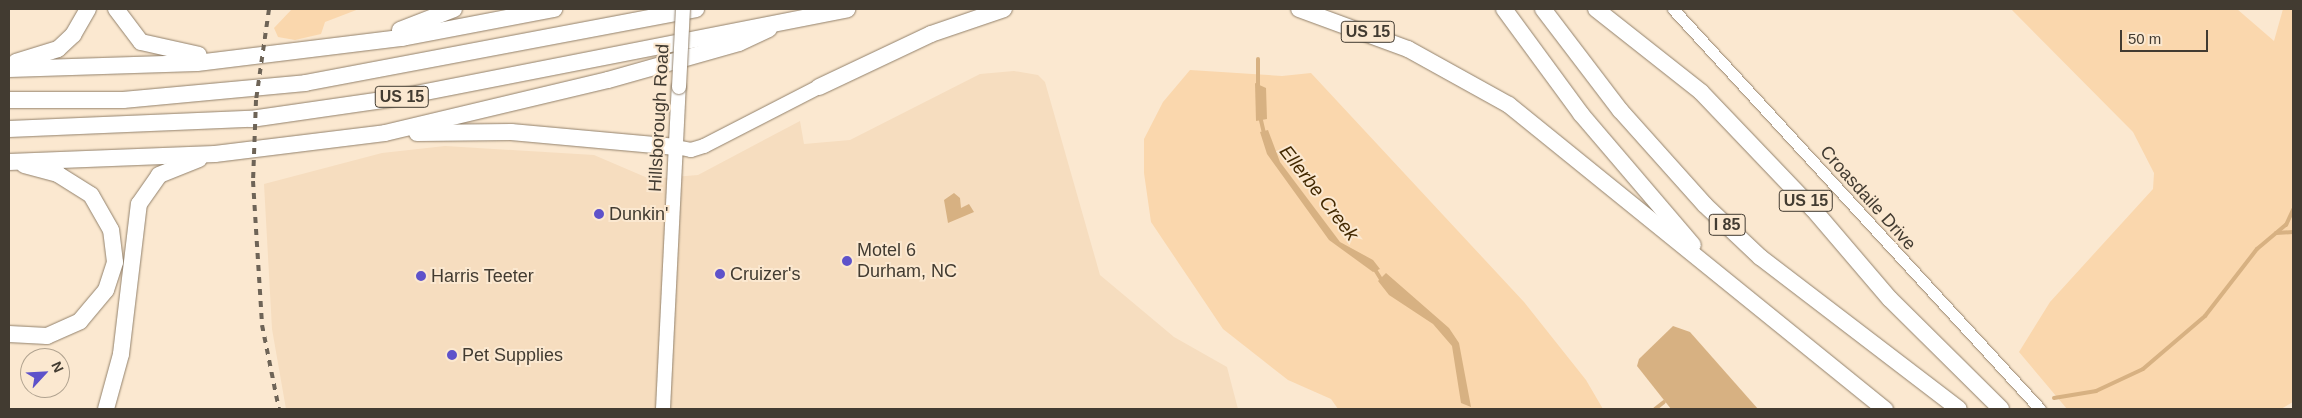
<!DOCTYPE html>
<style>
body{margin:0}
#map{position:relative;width:2302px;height:418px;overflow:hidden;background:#fbe8d0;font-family:Helvetica,sans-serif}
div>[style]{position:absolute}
.built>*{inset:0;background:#f6ddbf}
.green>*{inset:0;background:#fad7ad}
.water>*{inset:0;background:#d7b182}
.stream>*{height:4px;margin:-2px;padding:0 2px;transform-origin:2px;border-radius:2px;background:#d7b182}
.roads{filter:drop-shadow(0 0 1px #92816b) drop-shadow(0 0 1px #92816b)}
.tertiary>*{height:11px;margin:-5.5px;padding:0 5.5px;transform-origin:5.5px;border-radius:5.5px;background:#fff}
.primary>*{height:14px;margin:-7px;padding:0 7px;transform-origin:7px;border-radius:7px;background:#fff}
.motorway>*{height:16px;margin:-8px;padding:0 8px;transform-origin:8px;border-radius:8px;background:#fff}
.rail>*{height:4px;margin-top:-2px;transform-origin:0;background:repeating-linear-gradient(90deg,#6e6457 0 6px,transparent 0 12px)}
.bridges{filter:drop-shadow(0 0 1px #92816b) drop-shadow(0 0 1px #92816b)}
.primary-bridge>*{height:14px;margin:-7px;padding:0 7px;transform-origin:7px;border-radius:7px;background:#fff}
.dots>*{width:14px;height:14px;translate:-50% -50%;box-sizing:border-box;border:2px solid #fbe8d0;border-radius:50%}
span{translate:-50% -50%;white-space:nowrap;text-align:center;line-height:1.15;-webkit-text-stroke:4px #fbe8d0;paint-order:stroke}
.shield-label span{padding:1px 4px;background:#fbe8d0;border:1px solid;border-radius:4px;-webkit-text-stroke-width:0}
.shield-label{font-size:16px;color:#423b31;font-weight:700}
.street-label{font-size:18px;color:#423b31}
.poi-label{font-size:18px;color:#423b31}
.left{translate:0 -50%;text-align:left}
.water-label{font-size:19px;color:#432901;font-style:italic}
.frame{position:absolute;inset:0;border:10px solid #423b31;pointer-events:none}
.north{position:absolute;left:20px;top:348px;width:50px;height:50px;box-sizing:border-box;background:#fbe8d0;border:1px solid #b1a390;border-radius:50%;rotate:65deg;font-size:14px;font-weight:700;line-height:20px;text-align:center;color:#423b31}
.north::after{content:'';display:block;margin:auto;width:18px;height:22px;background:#5e52ca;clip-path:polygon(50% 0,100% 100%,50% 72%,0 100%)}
.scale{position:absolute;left:2120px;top:30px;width:88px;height:22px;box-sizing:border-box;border:2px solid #423b31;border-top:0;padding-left:6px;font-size:15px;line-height:18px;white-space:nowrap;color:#423b31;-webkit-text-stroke:4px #fbe8d0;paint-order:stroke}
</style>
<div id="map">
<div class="built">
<div style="clip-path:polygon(1014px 71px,1038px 75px,1045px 82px,1100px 275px,1174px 337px,1227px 367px,1238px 409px,286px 409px,272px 329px,264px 184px,382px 153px,445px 146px,594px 155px,650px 179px,698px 175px,800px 121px,804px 144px,850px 140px,980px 74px)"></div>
</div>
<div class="green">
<div style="clip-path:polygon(292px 9px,359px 9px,325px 22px,321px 34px,295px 40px,278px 37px,274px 28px)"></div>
<div style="clip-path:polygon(2011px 9px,2237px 9px,2274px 41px,2283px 9px,2293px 9px,2293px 402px,2281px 409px,2067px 409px,2019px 352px,2050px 302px,2153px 189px,2154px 173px,2133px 132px)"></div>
<div style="clip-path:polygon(1190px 70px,1282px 76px,1311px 73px,1524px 302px,1586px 380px,1603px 409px,1338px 409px,1331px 399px,1288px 380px,1223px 329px,1151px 222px,1144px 173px,1144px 139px,1163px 102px)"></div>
</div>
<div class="water">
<div style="clip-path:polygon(1255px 83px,1266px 88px,1267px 119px,1256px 121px)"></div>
<div style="clip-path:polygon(1268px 130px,1280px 162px,1340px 242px,1373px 260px,1380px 269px,1373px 272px,1329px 240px,1267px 154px,1260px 132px)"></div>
<div style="clip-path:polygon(954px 193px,960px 198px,961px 208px,969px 204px,974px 212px,948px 223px,944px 200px)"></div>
<div style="clip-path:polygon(1386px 273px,1449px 328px,1459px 343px,1471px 407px,1461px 403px,1452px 346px,1433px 324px,1389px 295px,1378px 281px)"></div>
<div style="clip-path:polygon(1673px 326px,1690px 332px,1758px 409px,1671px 409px,1637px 366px,1639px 359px)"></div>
</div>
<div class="stream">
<div style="left:1258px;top:59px;width:28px;rotate:90deg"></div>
<div style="left:1260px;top:116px;width:18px;rotate:77deg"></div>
<div style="left:2276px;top:233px;width:17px;rotate:-3deg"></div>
<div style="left:1374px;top:268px;width:15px;rotate:58deg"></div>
<div style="left:2054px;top:398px;width:43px;rotate:-9.5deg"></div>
<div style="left:2096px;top:391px;width:52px;rotate:-25.1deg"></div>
<div style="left:2143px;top:369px;width:82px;rotate:-40.5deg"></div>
<div style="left:2205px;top:316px;width:85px;rotate:-52.2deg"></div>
<div style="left:2257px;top:249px;width:38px;rotate:-40deg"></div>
<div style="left:2286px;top:225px;width:17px;rotate:-65deg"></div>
<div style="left:1655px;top:409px;width:11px;rotate:-38deg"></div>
</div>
<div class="roads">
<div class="tertiary">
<div style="left:1673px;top:9px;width:543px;rotate:47.46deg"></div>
</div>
<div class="primary">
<div style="left:676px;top:147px;width:15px;rotate:11deg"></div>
<div style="left:691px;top:150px;width:14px;rotate:-17deg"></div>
<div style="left:704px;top:146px;width:129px;rotate:-27.2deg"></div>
<div style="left:663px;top:409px;width:322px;rotate:-87.2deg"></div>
</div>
<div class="motorway">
<div style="left:116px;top:9px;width:41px;rotate:52.9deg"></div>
<div style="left:141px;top:42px;width:59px;rotate:12.6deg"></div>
<div style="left:1299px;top:9px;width:116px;rotate:20.2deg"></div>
<div style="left:1408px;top:49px;width:115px;rotate:29deg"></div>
<div style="left:1509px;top:105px;width:484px;rotate:39deg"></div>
<div style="left:1504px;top:9px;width:130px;rotate:53.7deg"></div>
<div style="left:1581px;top:114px;width:172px;rotate:49.5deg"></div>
<div style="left:1543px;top:9px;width:127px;rotate:52.7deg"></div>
<div style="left:1620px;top:110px;width:127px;rotate:48.2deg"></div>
<div style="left:1705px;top:205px;width:76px;rotate:43.4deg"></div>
<div style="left:1760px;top:257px;width:250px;rotate:37.4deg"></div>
<div style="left:1596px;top:9px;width:134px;rotate:38.3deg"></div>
<div style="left:1701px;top:92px;width:162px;rotate:46.3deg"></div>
<div style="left:1813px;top:209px;width:118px;rotate:49.5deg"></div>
<div style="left:1890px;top:299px;width:156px;rotate:44.7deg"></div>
<div style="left:400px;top:30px;width:58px;rotate:-21.3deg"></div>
<div style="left:16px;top:62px;width:44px;rotate:-17.2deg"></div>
<div style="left:58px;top:49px;width:21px;rotate:-43deg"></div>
<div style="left:73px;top:35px;width:30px;rotate:-60deg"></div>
<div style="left:9px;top:69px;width:188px;rotate:-1.8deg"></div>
<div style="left:197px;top:63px;width:207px;rotate:-7deg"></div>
<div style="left:402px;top:38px;width:155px;rotate:-10.8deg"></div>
<div style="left:819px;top:87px;width:124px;rotate:-25.3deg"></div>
<div style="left:931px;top:34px;width:77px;rotate:-18.9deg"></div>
<div style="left:9px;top:100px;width:114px"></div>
<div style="left:123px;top:100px;width:183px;rotate:-5.3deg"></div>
<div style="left:305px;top:83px;width:398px;rotate:-10.7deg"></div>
<div style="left:9px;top:129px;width:242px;rotate:-2.4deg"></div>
<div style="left:251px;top:119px;width:140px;rotate:-8.2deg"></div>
<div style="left:390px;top:99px;width:466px;rotate:-11.1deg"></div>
<div style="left:417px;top:133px;width:94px;rotate:-0.6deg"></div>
<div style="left:511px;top:132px;width:166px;rotate:5.2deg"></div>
<div style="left:9px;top:162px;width:206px;rotate:-2.2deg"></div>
<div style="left:215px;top:154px;width:171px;rotate:-7deg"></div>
<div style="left:385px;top:133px;width:229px;rotate:-13.4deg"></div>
<div style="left:608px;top:80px;width:136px;rotate:-15.8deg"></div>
<div style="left:739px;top:43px;width:33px;rotate:-25deg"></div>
<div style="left:9px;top:334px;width:38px;rotate:3deg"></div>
<div style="left:47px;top:336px;width:36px;rotate:-24deg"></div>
<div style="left:80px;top:321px;width:40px;rotate:-50deg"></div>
<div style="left:106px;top:290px;width:29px;rotate:-72deg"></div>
<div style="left:115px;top:262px;width:32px;rotate:-97deg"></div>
<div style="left:111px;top:230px;width:40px;rotate:-119.7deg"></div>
<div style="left:91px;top:195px;width:39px;rotate:-148deg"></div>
<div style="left:58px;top:174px;width:35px;rotate:-165deg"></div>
<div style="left:106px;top:409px;width:57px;rotate:-74.7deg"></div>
<div style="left:121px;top:354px;width:151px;rotate:-83.2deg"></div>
<div style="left:139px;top:204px;width:35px;rotate:-55deg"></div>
<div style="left:159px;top:175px;width:43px;rotate:-21.8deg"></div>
</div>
</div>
<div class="rail">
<div style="left:269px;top:9px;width:92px;rotate:98.1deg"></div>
<div style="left:256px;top:100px;width:81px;rotate:92.1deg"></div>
<div style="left:253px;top:181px;width:144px;rotate:86.4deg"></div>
<div style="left:262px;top:325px;width:86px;rotate:78.6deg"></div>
</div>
<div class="bridges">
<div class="primary-bridge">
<div style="left:679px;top:87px;width:78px;rotate:-87.1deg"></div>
</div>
</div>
<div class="dots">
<div style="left:599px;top:214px;background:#5e52ca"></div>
<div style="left:847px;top:261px;background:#5e52ca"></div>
<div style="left:720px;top:274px;background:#5e52ca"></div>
<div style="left:421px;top:276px;background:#5e52ca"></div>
<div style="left:452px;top:355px;background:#5e52ca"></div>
</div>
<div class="shield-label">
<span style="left:1368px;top:32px">US 15</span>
<span style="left:402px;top:97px">US 15</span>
<span style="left:1806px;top:201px">US 15</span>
<span style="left:1727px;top:225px">I 85</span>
</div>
<div class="street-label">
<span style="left:659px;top:118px;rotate:-87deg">Hillsborough Road</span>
<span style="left:1868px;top:198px;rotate:48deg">Croasdaile Drive</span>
</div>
<div class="poi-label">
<span class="left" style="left:609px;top:214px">Dunkin'</span>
<span class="left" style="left:857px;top:261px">Motel 6<br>Durham, NC</span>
<span class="left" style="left:730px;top:274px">Cruizer's</span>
<span class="left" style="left:431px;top:276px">Harris Teeter</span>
<span class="left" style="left:462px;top:355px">Pet Supplies</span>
</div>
<div class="water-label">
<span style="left:1319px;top:193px;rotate:52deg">Ellerbe Creek</span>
</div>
<div class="frame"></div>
<div class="north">N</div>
<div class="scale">50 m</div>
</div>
